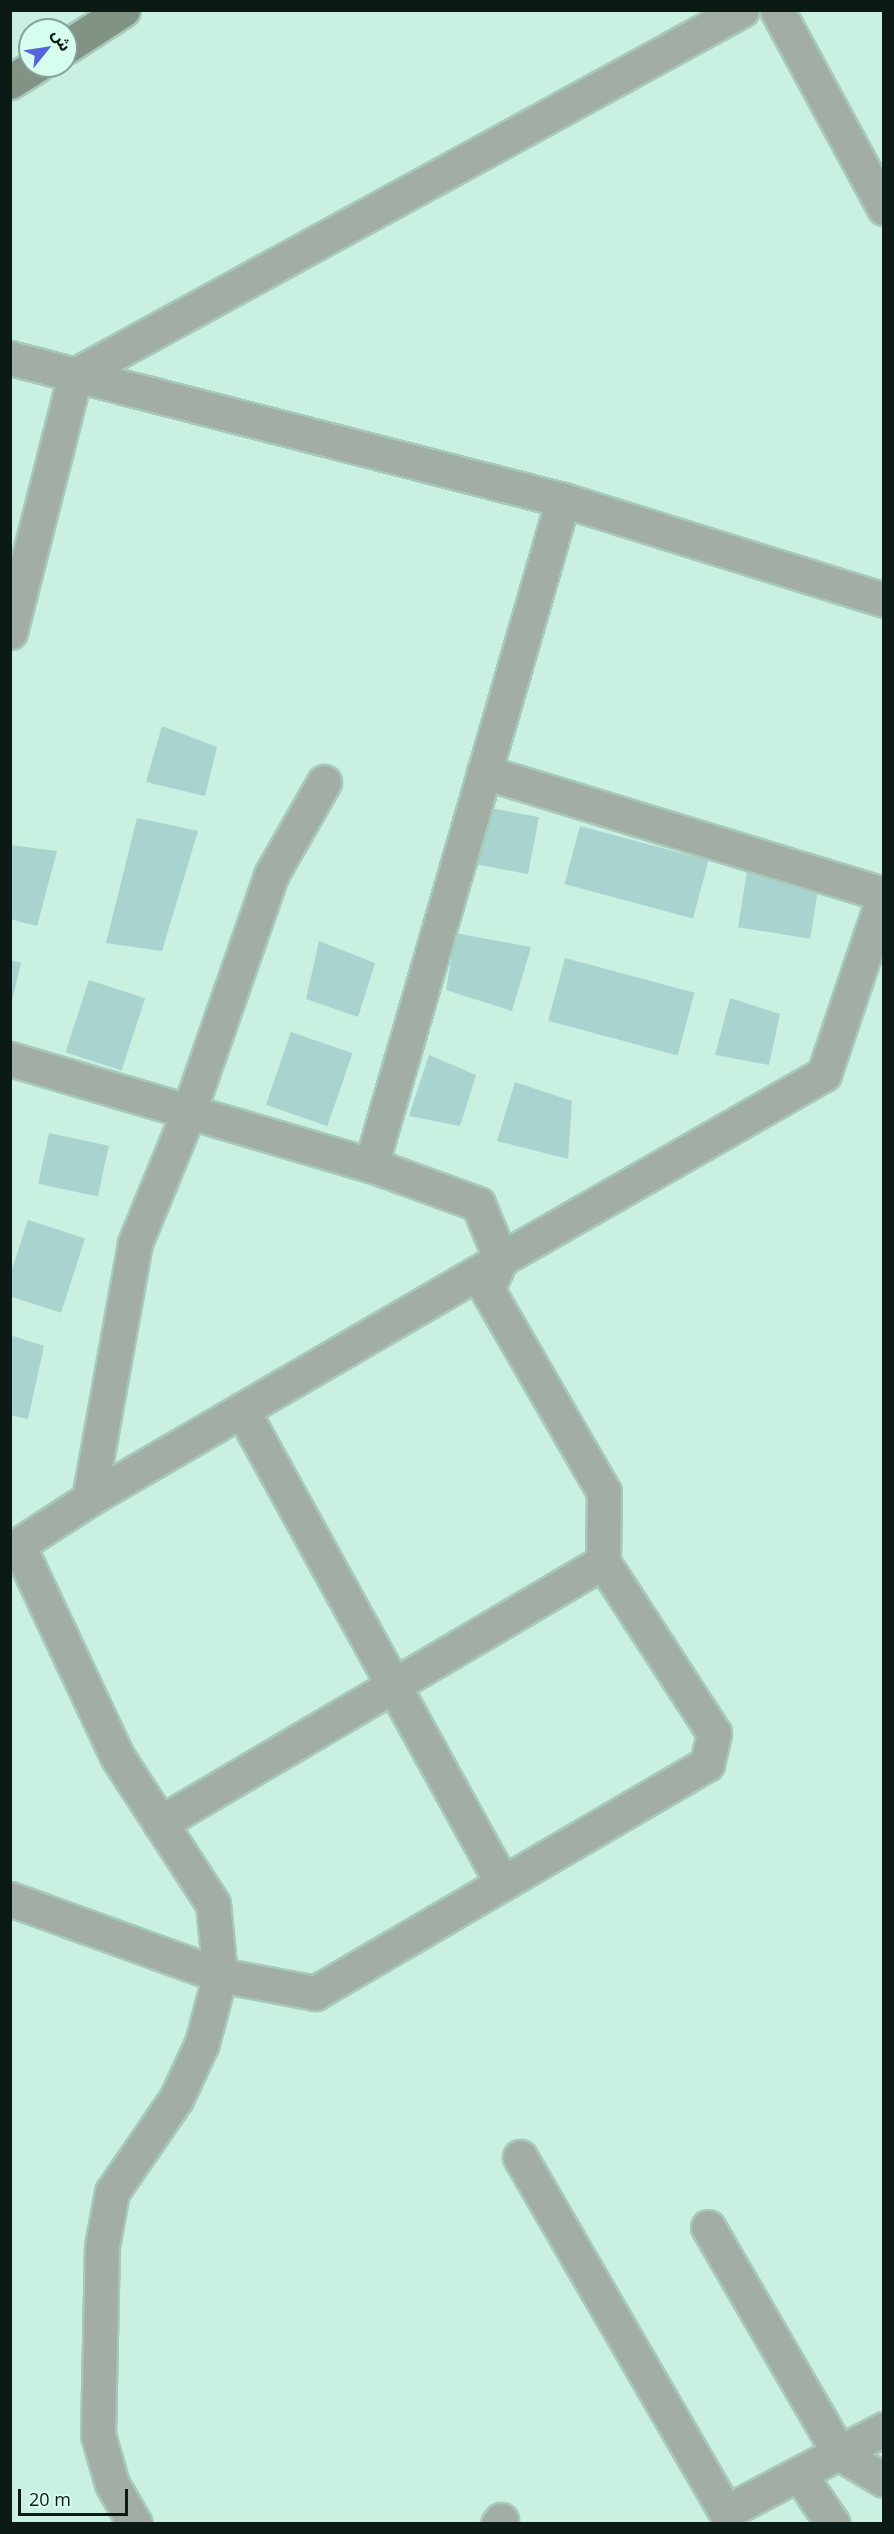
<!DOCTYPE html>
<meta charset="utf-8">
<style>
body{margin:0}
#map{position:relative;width:894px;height:2534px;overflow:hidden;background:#c9f0e0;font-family:"Open Sans","Noto Sans Arabic",sans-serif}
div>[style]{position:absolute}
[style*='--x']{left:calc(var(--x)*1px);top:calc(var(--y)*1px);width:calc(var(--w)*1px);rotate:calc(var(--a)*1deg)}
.building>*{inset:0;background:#a8d3cf;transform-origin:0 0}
.roads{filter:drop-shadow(2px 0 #a7c9bb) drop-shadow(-2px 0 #a7c9bb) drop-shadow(0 2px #a7c9bb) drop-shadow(0 -2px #a7c9bb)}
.street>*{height:33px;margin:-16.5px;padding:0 16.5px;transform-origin:16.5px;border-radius:16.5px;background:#a2aea3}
.secondary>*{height:33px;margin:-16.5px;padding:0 16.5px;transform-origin:16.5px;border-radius:16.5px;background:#819384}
span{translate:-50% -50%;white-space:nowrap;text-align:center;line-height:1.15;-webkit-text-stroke:6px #d6fdee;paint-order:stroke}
.frame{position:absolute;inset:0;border:12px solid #0c1a15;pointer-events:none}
.north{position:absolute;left:18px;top:18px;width:60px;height:60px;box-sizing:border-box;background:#d6fdee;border:2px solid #85a297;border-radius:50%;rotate:60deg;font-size:16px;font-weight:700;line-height:24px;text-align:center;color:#0c1a15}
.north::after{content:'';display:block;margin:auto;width:21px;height:27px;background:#5664da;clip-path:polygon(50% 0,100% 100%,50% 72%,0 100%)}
.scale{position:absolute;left:18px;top:2489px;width:110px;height:27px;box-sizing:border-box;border:3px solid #0c1a15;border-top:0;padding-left:8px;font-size:18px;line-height:21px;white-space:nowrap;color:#0c1a15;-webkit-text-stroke:4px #d6fdee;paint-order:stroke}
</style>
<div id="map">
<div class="building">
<div style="clip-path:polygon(162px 726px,217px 747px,205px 796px,146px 782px)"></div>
<div style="left:486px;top:807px;width:54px;height:58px;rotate:11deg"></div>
<div style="clip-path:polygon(137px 818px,198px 831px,162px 951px,106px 943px)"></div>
<div style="left:580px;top:826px;width:133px;height:60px;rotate:15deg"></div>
<div style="clip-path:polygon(10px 845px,57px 851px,37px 926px,10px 919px)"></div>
<div style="left:747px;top:871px;width:73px;height:57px;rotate:9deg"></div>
<div style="clip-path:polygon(455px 933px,531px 947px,512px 1011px,446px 990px)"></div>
<div style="clip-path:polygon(319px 941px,375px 963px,358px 1017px,306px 999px)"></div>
<div style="left:565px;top:958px;width:134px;height:65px;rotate:15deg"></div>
<div style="clip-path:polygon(10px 960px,21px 963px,11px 1005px,10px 1005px)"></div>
<div style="left:89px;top:980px;width:59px;height:76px;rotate:18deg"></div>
<div style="clip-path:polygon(730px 998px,780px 1014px,769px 1065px,715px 1055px)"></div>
<div style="left:291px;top:1032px;width:65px;height:77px;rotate:19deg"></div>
<div style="clip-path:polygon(429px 1055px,476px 1075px,460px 1126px,409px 1116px)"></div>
<div style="clip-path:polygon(515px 1082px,572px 1101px,568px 1159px,497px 1141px)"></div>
<div style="left:49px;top:1133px;width:61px;height:52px;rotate:12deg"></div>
<div style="left:28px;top:1220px;width:60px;height:78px;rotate:18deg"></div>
<div style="clip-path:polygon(10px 1335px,44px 1346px,28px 1419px,10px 1415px)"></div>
</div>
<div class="roads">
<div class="street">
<div style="--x:777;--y:10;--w:225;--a:61.6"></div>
<div style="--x:10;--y:358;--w:571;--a:14.4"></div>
<div style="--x:563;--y:500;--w:336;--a:17.3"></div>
<div style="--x:10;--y:632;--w:265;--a:-75.8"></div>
<div style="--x:75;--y:375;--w:760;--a:-28.69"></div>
<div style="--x:484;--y:772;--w:418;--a:17"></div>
<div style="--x:10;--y:1059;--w:376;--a:16.4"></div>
<div style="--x:371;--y:1165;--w:114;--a:20"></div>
<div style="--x:478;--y:1204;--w:60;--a:67.3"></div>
<div style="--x:501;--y:1259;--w:372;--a:-29.8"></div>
<div style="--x:824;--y:1074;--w:188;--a:-71.4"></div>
<div style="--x:371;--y:1165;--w:692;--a:-73.9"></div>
<div style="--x:242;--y:1410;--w:538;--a:61.19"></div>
<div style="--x:89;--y:1499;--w:260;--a:-79.8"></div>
<div style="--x:135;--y:1243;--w:139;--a:-67.7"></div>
<div style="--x:188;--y:1114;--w:253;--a:-70.8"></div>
<div style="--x:271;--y:875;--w:107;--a:-60.3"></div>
<div style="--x:160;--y:1823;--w:514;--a:-30.51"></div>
<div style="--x:603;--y:1562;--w:70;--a:-89.2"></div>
<div style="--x:604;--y:1492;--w:234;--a:-120"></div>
<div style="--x:487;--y:1289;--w:33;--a:-65"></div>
<div style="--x:10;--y:1899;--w:223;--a:19.9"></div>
<div style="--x:220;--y:1975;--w:97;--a:10.7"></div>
<div style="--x:315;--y:1993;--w:454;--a:-30.3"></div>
<div style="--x:707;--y:1764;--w:32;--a:-77"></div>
<div style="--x:714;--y:1733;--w:204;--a:-123"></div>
<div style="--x:520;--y:2157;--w:410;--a:59.9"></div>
<div style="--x:726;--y:2512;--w:178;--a:-27.7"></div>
<div style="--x:708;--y:2227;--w:261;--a:59.9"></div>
<div style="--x:839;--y:2453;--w:52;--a:31"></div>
<div style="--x:799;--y:2474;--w:60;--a:55.8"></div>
<div style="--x:135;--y:2524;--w:46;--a:-119.9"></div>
<div style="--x:112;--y:2484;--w:51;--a:-105.9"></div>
<div style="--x:98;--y:2435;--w:189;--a:-88.8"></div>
<div style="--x:102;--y:2246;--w:55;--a:-79.5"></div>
<div style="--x:112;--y:2192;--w:113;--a:-55.5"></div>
<div style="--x:176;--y:2099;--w:62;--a:-65.1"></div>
<div style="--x:202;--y:2043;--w:70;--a:-75.2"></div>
<div style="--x:220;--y:1975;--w:71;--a:-95.6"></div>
<div style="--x:213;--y:1904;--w:176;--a:-123"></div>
<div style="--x:117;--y:1756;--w:233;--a:-115.1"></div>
<div style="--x:18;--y:1545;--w:85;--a:-32.9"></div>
<div style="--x:89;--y:1499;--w:477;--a:-30.2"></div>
<div style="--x:498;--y:2524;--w:5;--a:-53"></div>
</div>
<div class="secondary">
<div style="--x:66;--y:47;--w:68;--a:-33"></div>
<div style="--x:10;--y:82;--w:31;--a:-32"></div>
</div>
</div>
<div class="frame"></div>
<div class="north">ش</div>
<div class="scale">20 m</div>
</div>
